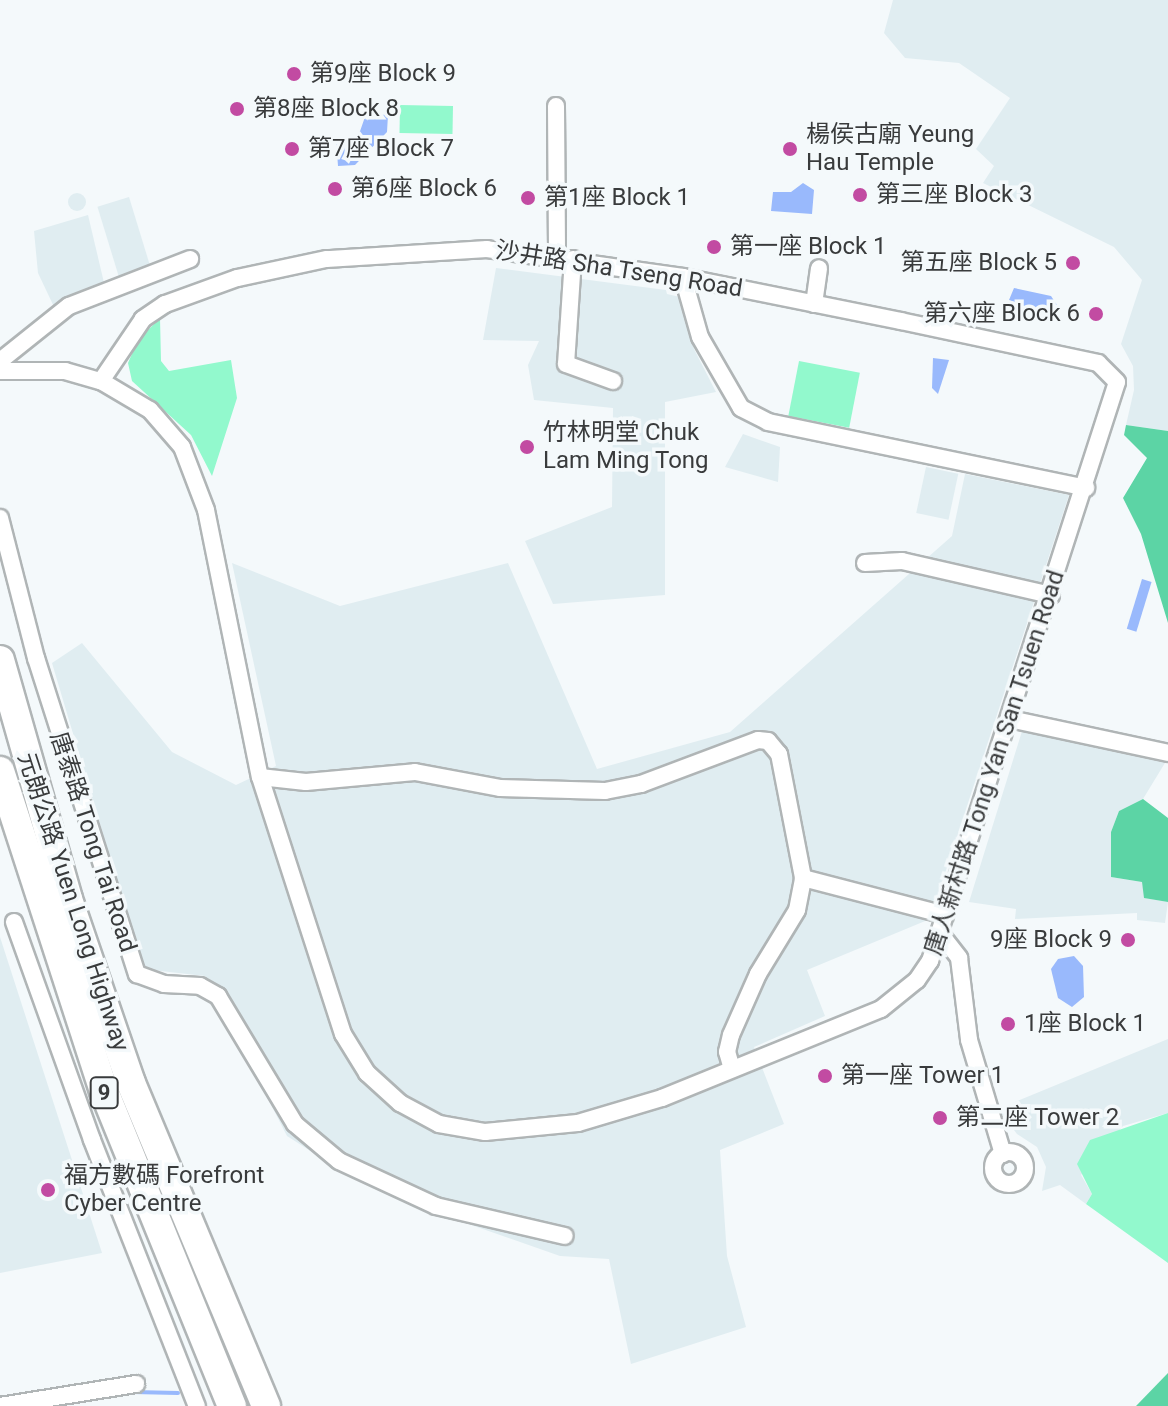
<!DOCTYPE html>
<meta charset="utf-8">
<style>
body{margin:0}
#map{position:relative;width:1168px;height:1406px;overflow:hidden;background:#f4f9fb;font-family:Roboto,"Noto Sans TC",sans-serif}
div>[style]{position:absolute}
[style*='--x']{left:calc(var(--x)*1px);top:calc(var(--y)*1px);width:calc(var(--w)*1px);rotate:calc(var(--a)*1deg)}
.built>*{inset:0;background:#e0edf1;transform-origin:0 0}
.round{border-radius:50%}
.green>*{inset:0;background:#92f9cd;transform-origin:0 0}
.forest>*{inset:0;background:#5cd4a5}
.water>*{inset:0;background:#99b9fc;transform-origin:0 0}
.stream>*{height:4px;margin:-2px;padding:0 2px;transform-origin:2px;border-radius:2px;background:#99b9fc}
.roads{filter:drop-shadow(2px 0 #b0b5b6) drop-shadow(-2px 0 #b0b5b6) drop-shadow(0 2px #b0b5b6) drop-shadow(0 -2px #b0b5b6)}
.street>*{height:16px;margin:-8px;padding:0 8px;transform-origin:8px;border-radius:8px;background:#fff}
.street>.ring{margin:-8px;padding:0;box-sizing:content-box;background:none;border:16px solid #fff;border-radius:50%}
.highway>*{height:28px;margin:-14px;padding:0 14px;transform-origin:14px;border-radius:14px;background:#fff}
.dots>*{width:22px;height:22px;translate:-50% -50%;box-sizing:border-box;border:4px solid #f4f9fb;border-radius:50%}
span{translate:-50% -50%;white-space:nowrap;text-align:center;line-height:1.15;-webkit-text-stroke:7px #f4f9fb;paint-order:stroke}
.shield-label span{padding:2px 6px;background:#f4f9fb;border:2px solid;border-radius:6px;-webkit-text-stroke-width:0}
.shield-label{font-size:22px;color:#393b3c;font-weight:700}
.poi-label{font-size:24px;color:#393b3c}
.left{translate:0 -50%;text-align:left}
.right{translate:-100% -50%;text-align:right}
.street-label{font-size:24px;color:#393b3c}
</style>
<div id="map">
<div class="built">
<div style="clip-path:polygon(893px 0,1168px 0,1168px 431px,1126px 425px,1134px 390px,1133px 366px,1121px 344px,1142px 280px,1114px 247px,983px 183px,994px 166px,976px 149px,1010px 98px,959px 63px,905px 58px,884px 33px)"></div>
<div class="round" style="left:68px;top:193px;width:18px;height:18px"></div>
<div style="left:129px;top:197px;width:73px;height:33px;rotate:73deg"></div>
<div style="clip-path:polygon(88px 215px,105px 287px,56px 311px,38px 273px,34px 231px)"></div>
<div style="clip-path:polygon(496px 268px,666px 290px,667px 294px,680px 297px,694px 349px,716px 392px,665px 402px,665px 595px,553px 604px,525px 541px,612px 507px,613px 408px,534px 400px,528px 365px,539px 341px,483px 340px)"></div>
<div style="clip-path:polygon(743px 434px,780px 447px,778px 482px,725px 467px)"></div>
<div style="left:926px;top:467px;width:33px;height:47px;rotate:12deg"></div>
<div style="clip-path:polygon(965px 474px,1069px 495px,930px 919px,807px 970px,825px 1016px,754px 1047px,784px 1124px,720px 1150px,727px 1256px,746px 1327px,631px 1364px,609px 1259px,560px 1256px,437px 1213px,337px 1168px,287px 1136px,205px 976px,143px 969px,52px 663px,82px 643px,172px 752px,236px 785px,276px 766px,232px 563px,340px 606px,508px 563px,597px 769px,730px 732px,952px 536px)"></div>
<div style="clip-path:polygon(1027px 715px,1168px 758px,1143px 799px,1119px 811px,1111px 832px,1111px 877px,1142px 882px,1145px 898px,1168px 902px,1165px 923px,1137px 920px,1137px 913px,1015px 919px,1016px 909px,969px 902px)"></div>
<div style="clip-path:polygon(0 937px,102px 1253px,0 1273px)"></div>
<div style="clip-path:polygon(1168px 1039px,1168px 1113px,1123px 1126px,1081px 1175px,1092px 1194px,1086px 1204px,1060px 1185px,1042px 1191px,1046px 1167px,1037px 1147px,1017px 1134px,998px 1109px)"></div>
</div>
<div class="green">
<div style="left:400px;top:105px;width:53px;height:28px;rotate:1deg"></div>
<div style="clip-path:polygon(160px 318px,161px 361px,169px 371px,231px 360px,237px 398px,212px 476px,191px 435px,132px 381px,128px 363px,138px 340px)"></div>
<div style="left:799px;top:361px;width:62px;height:56px;rotate:11deg"></div>
<div style="clip-path:polygon(1168px 1113px,1168px 1263px,1086px 1204px,1092px 1194px,1077px 1164px,1090px 1140px)"></div>
</div>
<div class="forest">
<div style="clip-path:polygon(1126px 425px,1168px 431px,1168px 623px,1141px 534px,1123px 498px,1147px 458px,1124px 435px)"></div>
<div style="clip-path:polygon(1143px 799px,1168px 818px,1168px 902px,1144px 898px,1142px 882px,1111px 877px,1111px 832px,1119px 811px)"></div>
<div style="clip-path:polygon(1168px 1373px,1168px 1406px,1136px 1406px)"></div>
</div>
<div class="water">
<div style="clip-path:polygon(366px 114px,388px 115px,387px 132px,355px 165px,338px 166px,336px 139px,358px 137px)"></div>
<div style="clip-path:polygon(803px 183px,814px 190px,812px 214px,771px 211px,773px 192px,791px 192px)"></div>
<div style="clip-path:polygon(1014px 288px,1051px 296px,1057px 305px,1055px 316px,1035px 320px,1024px 306px,1009px 300px)"></div>
<div style="clip-path:polygon(933px 358px,949px 360px,938px 394px,932px 388px)"></div>
<div style="left:1142px;top:579px;width:10px;height:52px;rotate:17deg"></div>
<div style="clip-path:polygon(1074px 956px,1083px 966px,1084px 997px,1072px 1007px,1058px 998px,1051px 969px,1058px 959px)"></div>
</div>
<div class="stream">
<div style="--x:133;--y:1392;--w:45;--a:1.3"></div>
</div>
<div class="roads">
<div class="street">
<div style="--x:556;--y:106;--w:151;--a:89.6"></div>
<div style="--x:573;--y:259;--w:105;--a:93.8"></div>
<div style="--x:566;--y:364;--w:50;--a:19.9"></div>
<div style="--x:683;--y:277;--w:62;--a:74.2"></div>
<div style="--x:700;--y:337;--w:82;--a:60"></div>
<div style="--x:741;--y:408;--w:30;--a:27"></div>
<div style="--x:768;--y:422;--w:325;--a:11.7"></div>
<div style="--x:814;--y:304;--w:36;--a:-82"></div>
<div style="--x:0;--y:361;--w:88;--a:-38.6"></div>
<div style="--x:69;--y:306;--w:130;--a:-21.2"></div>
<div style="--x:0;--y:371;--w:65;--a:0"></div>
<div style="--x:65;--y:371;--w:37;--a:16"></div>
<div style="--x:101;--y:381;--w:57;--a:30.6"></div>
<div style="--x:150;--y:410;--w:49;--a:49.1"></div>
<div style="--x:182;--y:447;--w:67;--a:69.1"></div>
<div style="--x:206;--y:510;--w:272;--a:78.6"></div>
<div style="--x:260;--y:777;--w:270;--a:72.1"></div>
<div style="--x:343;--y:1034;--w:46;--a:58.4"></div>
<div style="--x:367;--y:1073;--w:45;--a:42.3"></div>
<div style="--x:400;--y:1103;--w:44;--a:28.3"></div>
<div style="--x:439;--y:1124;--w:47;--a:9.9"></div>
<div style="--x:485;--y:1132;--w:93;--a:-5.5"></div>
<div style="--x:578;--y:1123;--w:88;--a:-16.6"></div>
<div style="--x:662;--y:1098;--w:236;--a:-22.1"></div>
<div style="--x:881;--y:1009;--w:46;--a:-38.9"></div>
<div style="--x:917;--y:980;--w:23;--a:-56"></div>
<div style="--x:930;--y:961;--w:608;--a:-72.1"></div>
<div style="--x:1117;--y:382;--w:27;--a:-135"></div>
<div style="--x:1098;--y:363;--w:201;--a:-168"></div>
<div style="--x:901;--y:321;--w:222;--a:-168.6"></div>
<div style="--x:683;--y:277;--w:198;--a:-171.9"></div>
<div style="--x:487;--y:249;--w:161;--a:176.4"></div>
<div style="--x:326;--y:259;--w:91;--a:167.9"></div>
<div style="--x:237;--y:278;--w:77;--a:160.1"></div>
<div style="--x:165;--y:304;--w:27;--a:146"></div>
<div style="--x:143;--y:319;--w:75;--a:124.1"></div>
<div style="--x:0;--y:518;--w:145;--a:75.6"></div>
<div style="--x:36;--y:658;--w:332;--a:72.3"></div>
<div style="--x:137;--y:974;--w:29;--a:20"></div>
<div style="--x:164;--y:984;--w:36;--a:3"></div>
<div style="--x:200;--y:986;--w:21;--a:29"></div>
<div style="--x:218;--y:996;--w:149;--a:59"></div>
<div style="--x:295;--y:1124;--w:57;--a:40.1"></div>
<div style="--x:339;--y:1161;--w:107;--a:24.9"></div>
<div style="--x:436;--y:1206;--w:132;--a:13.1"></div>
<div style="--x:865;--y:563;--w:37;--a:-3"></div>
<div style="--x:902;--y:561;--w:153;--a:12.9"></div>
<div style="--x:1010;--y:719;--w:162;--a:12.1"></div>
<div style="--x:260;--y:777;--w:46;--a:6.2"></div>
<div style="--x:306;--y:782;--w:109;--a:-5.2"></div>
<div style="--x:415;--y:772;--w:86;--a:10.7"></div>
<div style="--x:500;--y:788;--w:105;--a:1.6"></div>
<div style="--x:605;--y:791;--w:37;--a:-11"></div>
<div style="--x:641;--y:784;--w:125;--a:-20.6"></div>
<div style="--x:758;--y:740;--w:10;--a:6"></div>
<div style="--x:768;--y:741;--w:17;--a:50"></div>
<div style="--x:779;--y:754;--w:126;--a:79"></div>
<div style="--x:14;--y:922;--w:232;--a:70.3"></div>
<div style="--x:92;--y:1140;--w:286;--a:68.5"></div>
<div style="--x:939;--y:932;--w:33;--a:52"></div>
<div style="--x:959;--y:958;--w:83;--a:83"></div>
<div style="--x:969;--y:1040;--w:119;--a:73.4"></div>
<div style="--x:732;--y:1069;--w:18;--a:-106"></div>
<div style="--x:727;--y:1052;--w:17;--a:-77"></div>
<div style="--x:731;--y:1035;--w:67;--a:-66.1"></div>
<div style="--x:758;--y:974;--w:75;--a:-58.6"></div>
<div style="--x:797;--y:910;--w:33;--a:-79"></div>
<div style="--x:803;--y:878;--w:147;--a:14.6"></div>
<div class="ring" style="left:993px;top:1152px;width:16px;height:16px"></div>
<div style="--x:0;--y:1406;--w:138;--a:-9.2"></div>
</div>
<div class="highway">
<div style="--x:0;--y:660;--w:248;--a:74.1"></div>
<div style="--x:68;--y:899;--w:194;--a:71.1"></div>
<div style="--x:131;--y:1083;--w:350;--a:67.3"></div>
<div style="--x:0;--y:771;--w:336;--a:72"></div>
<div style="--x:104;--y:1091;--w:340;--a:67.9"></div>
</div>
</div>
<div class="dots">
<div style="left:294px;top:74px;background:#c24ba2"></div>
<div style="left:237px;top:109px;background:#c24ba2"></div>
<div style="left:292px;top:149px;background:#c24ba2"></div>
<div style="left:790px;top:149px;background:#c24ba2"></div>
<div style="left:335px;top:189px;background:#c24ba2"></div>
<div style="left:860px;top:195px;background:#c24ba2"></div>
<div style="left:528px;top:198px;background:#c24ba2"></div>
<div style="left:714px;top:247px;background:#c24ba2"></div>
<div style="left:1073px;top:263px;background:#c24ba2"></div>
<div style="left:1096px;top:314px;background:#c24ba2"></div>
<div style="left:527px;top:447px;background:#c24ba2"></div>
<div style="left:1128px;top:940px;background:#c24ba2"></div>
<div style="left:1008px;top:1024px;background:#c24ba2"></div>
<div style="left:825px;top:1076px;background:#c24ba2"></div>
<div style="left:940px;top:1118px;background:#c24ba2"></div>
<div style="left:48px;top:1190px;background:#c24ba2"></div>
</div>
<div class="shield-label">
<span style="left:104px;top:1093px">9</span>
</div>
<div class="poi-label">
<span class="left" style="left:310px;top:74px">第9座 Block 9</span>
<span class="left" style="left:253px;top:109px">第8座 Block 8</span>
<span class="left" style="left:806px;top:149px">楊侯古廟 Yeung<br>Hau Temple</span>
<span class="left" style="left:308px;top:149px">第7座 Block 7</span>
<span class="left" style="left:351px;top:189px">第6座 Block 6</span>
<span class="left" style="left:876px;top:195px">第三座 Block 3</span>
<span class="left" style="left:544px;top:198px">第1座 Block 1</span>
<span class="left" style="left:730px;top:247px">第一座 Block 1</span>
<span class="right" style="left:1057px;top:263px">第五座 Block 5</span>
<span class="right" style="left:1080px;top:314px">第六座 Block 6</span>
<span class="left" style="left:543px;top:447px">竹林明堂 Chuk<br>Lam Ming Tong</span>
<span class="right" style="left:1112px;top:940px">9座 Block 9</span>
<span class="left" style="left:1024px;top:1024px">1座 Block 1</span>
<span class="left" style="left:841px;top:1076px">第一座 Tower 1</span>
<span class="left" style="left:956px;top:1118px">第二座 Tower 2</span>
<span class="left" style="left:64px;top:1190px">福方數碼 Forefront<br>Cyber Centre</span>
</div>
<div class="street-label">
<span style="left:619px;top:270px;rotate:9deg">沙井路 Sha Tseng Road</span>
<span style="left:995px;top:763px;rotate:-72deg">唐人新村路 Tong Yan San Tsuen Road</span>
<span style="left:93px;top:842px;rotate:72deg">唐泰路 Tong Tai Road</span>
<span style="left:73px;top:902px;rotate:72deg">元朗公路 Yuen Long Highway</span>
</div>
</div>
